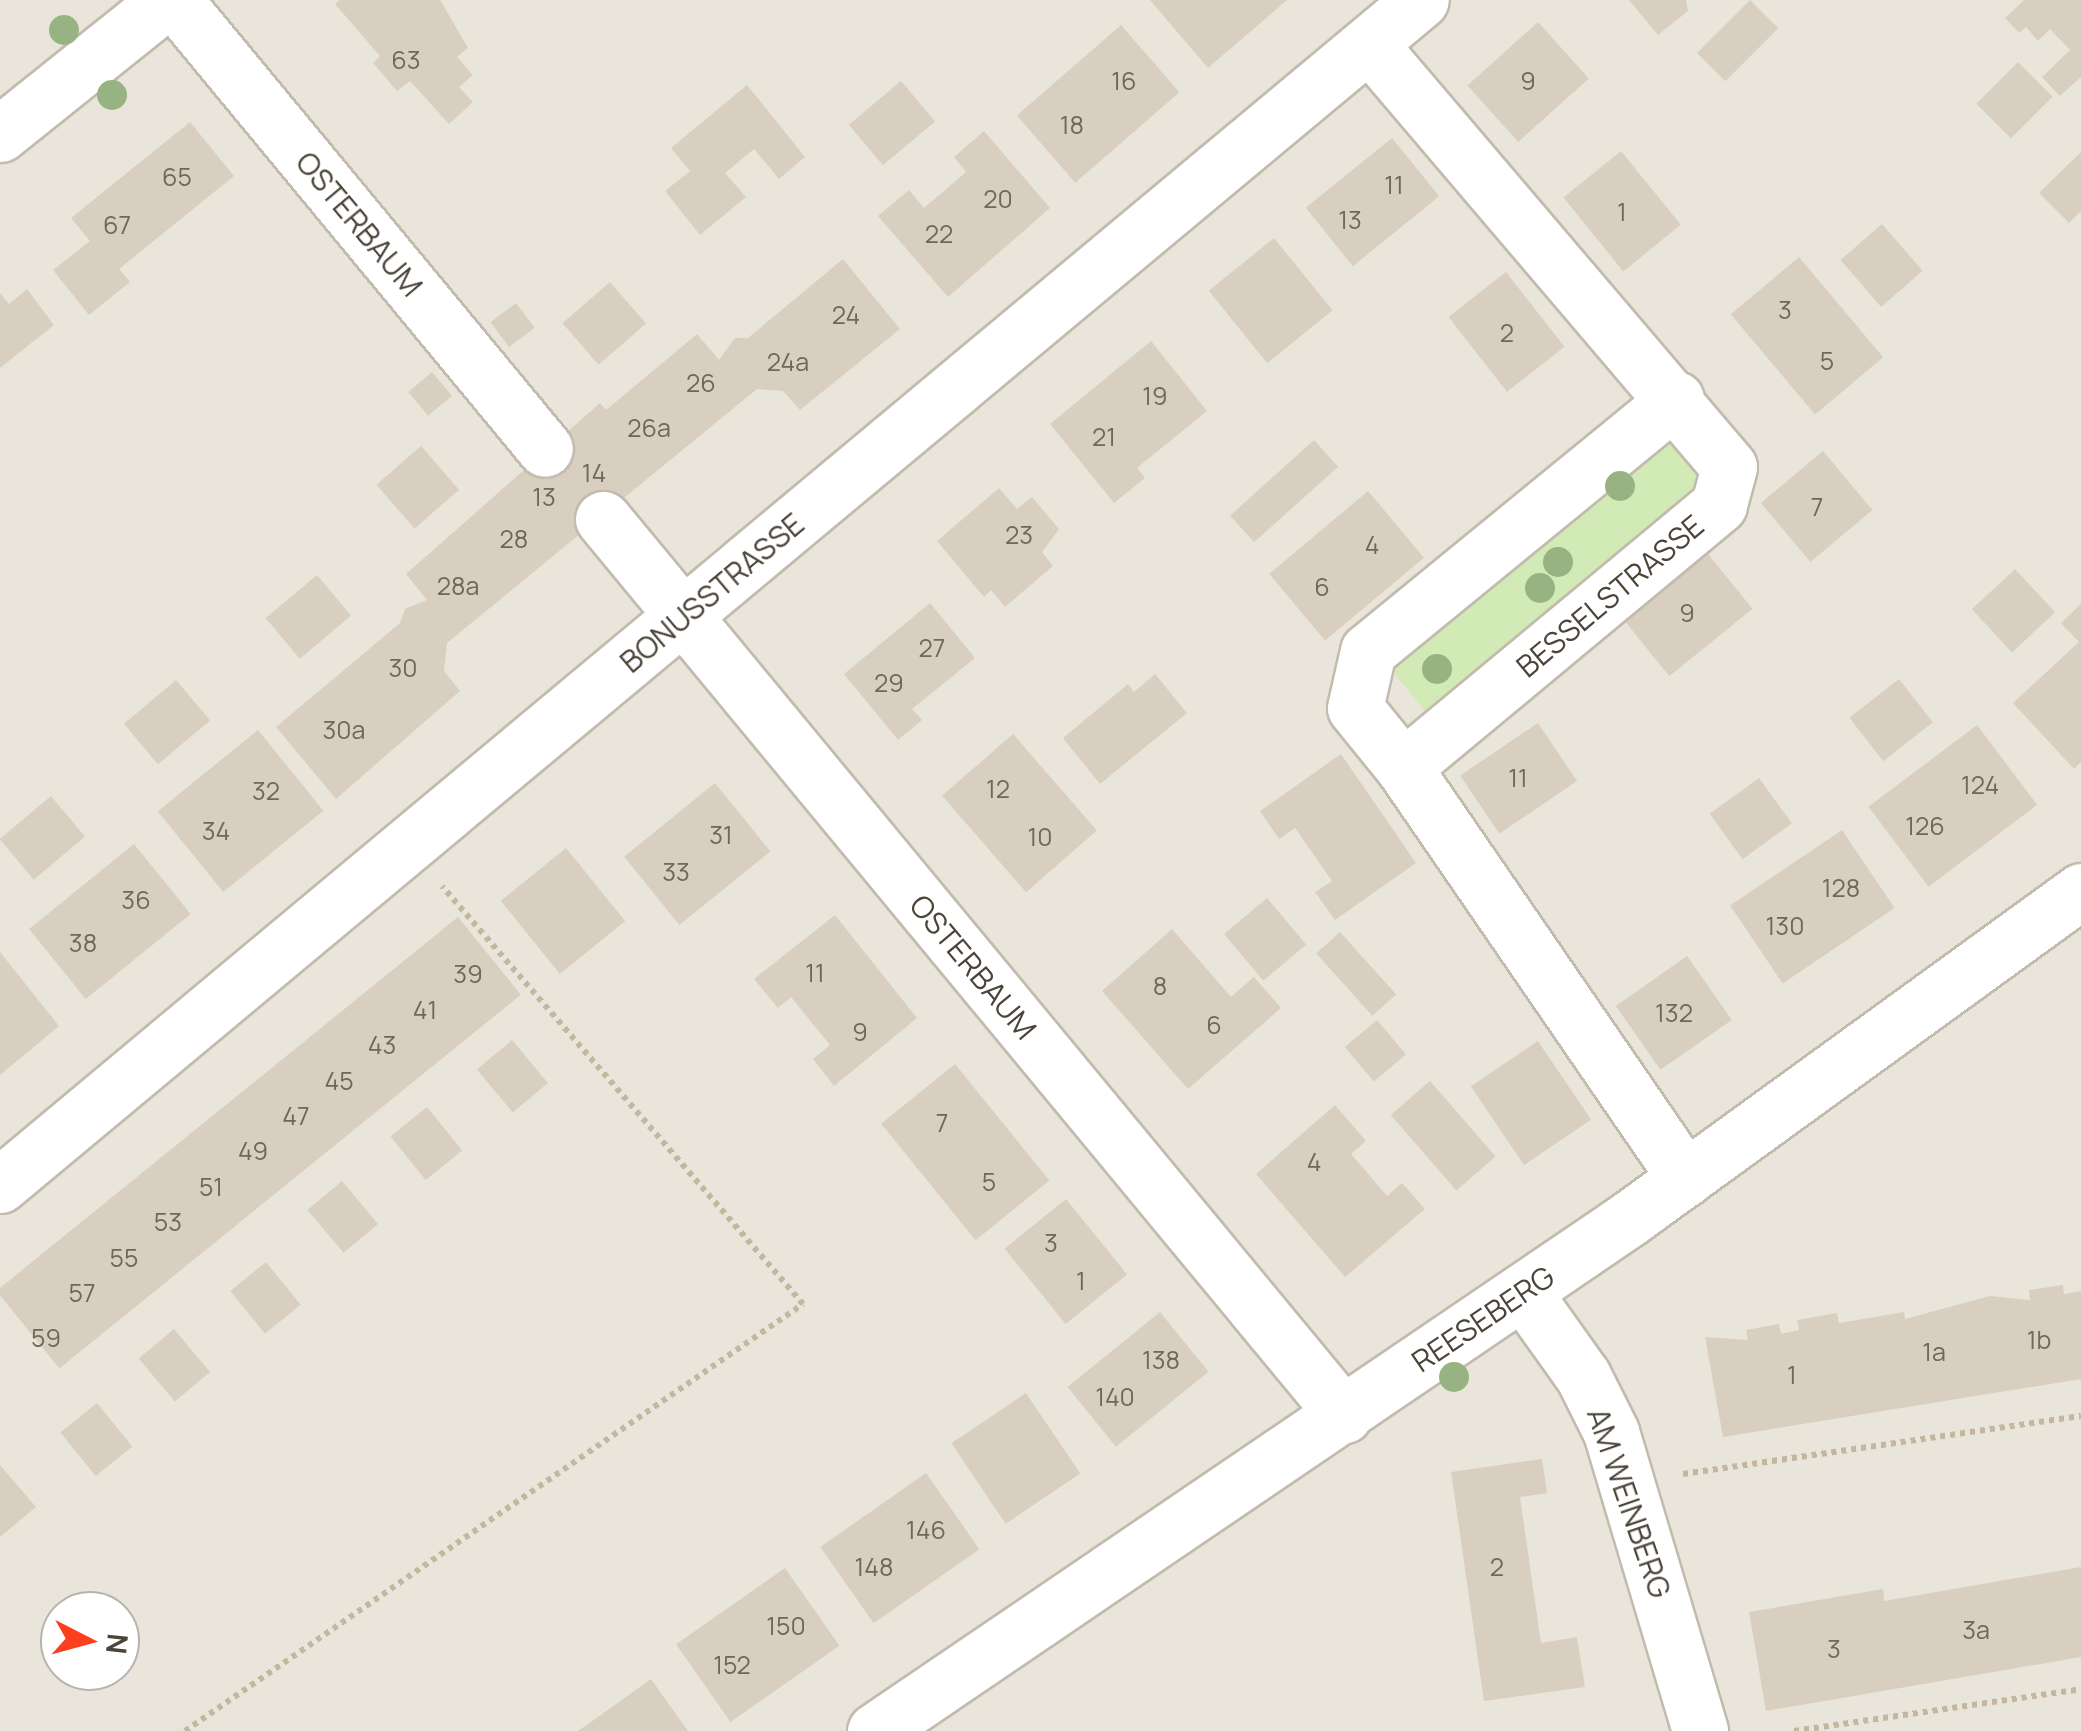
<!DOCTYPE html>
<style>
body{margin:0}
#map{position:relative;width:2081px;height:1731px;overflow:hidden;background:#f6f3ec;font-family:Manrope,sans-serif}
div>[style]{position:absolute}
[style*='--x']{left:calc(var(--x)*1px);top:calc(var(--y)*1px);width:calc(var(--w)*1px);rotate:calc(var(--a)*1deg)}
.residential>*{inset:0;background:#eae5da}
.green>*{inset:0;background:#d2eab5;transform-origin:0 0}
.building>*{inset:0;background:#d8cfc1;transform-origin:0 0}
.path>*{height:6px;margin-top:-3px;transform-origin:0;background:repeating-linear-gradient(90deg,#c4b79f 0 5px,transparent 0 10px)}
.roads{filter:drop-shadow(2px 0 #c2bbae) drop-shadow(-2px 0 #c2bbae) drop-shadow(0 2px #c2bbae) drop-shadow(0 -2px #c2bbae)}
.minor>*{height:55px;margin:-27.5px;padding:0 27.5px;transform-origin:27.5px;border-radius:27.5px;background:#fff}
.trees>*{width:30px;height:30px;margin:-15px;border-radius:50%;background:#97b381}
span{translate:-50% -50%;white-space:nowrap;text-align:center;line-height:1.15;-webkit-text-stroke:8px #fff;paint-order:stroke}
.number-label{font-size:25px;color:#6e675b}
.number-label span{-webkit-text-stroke-width:0}
.street-label{font-size:30px;color:#4b4439}
.north{position:absolute;left:40px;top:1591px;width:100px;height:100px;box-sizing:border-box;background:#fff;border:2px solid #b7b4b0;border-radius:50%;rotate:96deg;font-size:28px;font-weight:700;line-height:40px;text-align:center;color:#4b4439}
.north::after{content:'';display:block;margin:auto;width:35px;height:45px;background:#fc3f1d;clip-path:polygon(50% 0,100% 100%,50% 72%,0 100%)}
</style>
<div id="map">
<div class="residential">
<div style="clip-path:polygon(evenodd,0 0,2081px 0,2081px 1731px,0 1731px,0 0,60px 1611px,120px 1611px,120px 1671px,60px 1671px,60px 1611px)"></div>
</div>
<div class="green">
<div style="left:1661px;top:427px;width:80px;height:363px;rotate:50deg"></div>
</div>
<div class="building">
<div style="clip-path:polygon(340px 0,440px 0,468px 48px,457px 57px,473px 75px,459px 87px,473px 102px,449px 124px,410px 81px,397px 91px,373px 63px,380px 56px,335px 4px)"></div>
<div style="clip-path:polygon(1150px 0,1287px 0,1208px 68px)"></div>
<div style="clip-path:polygon(1629px 0,1686px 0,1688px 11px,1658px 35px)"></div>
<div style="left:1750px;top:0;width:40px;height:75px;rotate:45deg"></div>
<div style="clip-path:polygon(2024px 0,2081px 0,2081px 77px,2060px 96px,2042px 77px,2070px 50px,2050px 29px,2038px 41px,2026px 27px,2019px 33px,2005px 18px)"></div>
<div style="left:1538px;top:22px;width:76px;height:95px;rotate:48deg"></div>
<div style="left:1121px;top:25px;width:89px;height:138px;rotate:49deg"></div>
<div style="left:2018px;top:62px;width:49px;height:59px;rotate:45deg"></div>
<div style="left:901px;top:81px;width:53px;height:68px;rotate:50deg"></div>
<div style="clip-path:polygon(747px 85px,805px 157px,779px 179px,754px 149px,725px 173px,746px 197px,700px 235px,665px 191px,690px 171px,671px 148px)"></div>
<div style="clip-path:polygon(190px 122px,234px 176px,119px 269px,130px 282px,89px 315px,53px 270px,90px 241px,71px 218px)"></div>
<div style="clip-path:polygon(984px 131px,1050px 208px,948px 297px,878px 216px,909px 190px,924px 208px,966px 172px,954px 157px)"></div>
<div style="left:1392px;top:138px;width:75px;height:111px;rotate:51deg"></div>
<div style="left:1621px;top:151px;width:95px;height:74px;rotate:51deg"></div>
<div style="clip-path:polygon(2081px 152px,2081px 211px,2069px 223px,2039px 193px)"></div>
<div style="left:1882px;top:224px;width:62px;height:55px;rotate:49deg"></div>
<div style="left:1274px;top:238px;width:93px;height:84px;rotate:51deg"></div>
<div style="left:1799px;top:257px;width:131px;height:89px;rotate:50deg"></div>
<div style="clip-path:polygon(843px 259px,900px 329px,800px 410px,783px 391px,757px 389px,447px 643px,444px 671px,460px 691px,336px 799px,276px 727px,400px 623px,405px 609px,427px 600px,406px 574px,600px 403px,606px 410px,697px 334px,719px 360px,735px 338px,748px 338px)"></div>
<div style="left:1506px;top:272px;width:95px;height:73px;rotate:52deg"></div>
<div style="left:610px;top:282px;width:55px;height:63px;rotate:49deg"></div>
<div style="clip-path:polygon(27px 289px,54px 325px,0 368px,0 293px,9px 304px)"></div>
<div style="left:516px;top:303px;width:31px;height:32px;rotate:53deg"></div>
<div style="clip-path:polygon(1151px 341px,1207px 411px,1137px 468px,1145px 478px,1114px 503px,1050px 424px)"></div>
<div style="left:432px;top:372px;width:31px;height:31px;rotate:50deg"></div>
<div style="left:1314px;top:440px;width:36px;height:113px;rotate:48deg"></div>
<div style="left:421px;top:446px;width:58px;height:59px;rotate:49deg"></div>
<div style="left:1823px;top:451px;width:77px;height:81px;rotate:50deg"></div>
<div style="clip-path:polygon(999px 488px,1017px 509px,1032px 497px,1059px 529px,1042px 552px,1053px 566px,1005px 607px,991px 590px,984px 597px,937px 541px)"></div>
<div style="left:1368px;top:491px;width:87px;height:129px;rotate:50deg"></div>
<div style="left:1704px;top:549px;width:77px;height:107px;rotate:51deg"></div>
<div style="left:2015px;top:569px;width:59px;height:59px;rotate:47deg"></div>
<div style="left:317px;top:575px;width:53px;height:67px;rotate:50deg"></div>
<div style="clip-path:polygon(930px 603px,975px 658px,912px 709px,922px 720px,898px 740px,844px 674px)"></div>
<div style="clip-path:polygon(2081px 604px,2081px 762px,2074px 769px,2013px 703px,2079px 642px,2061px 623px)"></div>
<div style="clip-path:polygon(1155px 674px,1187px 713px,1100px 784px,1063px 738px,1128px 684px,1134px 692px)"></div>
<div style="left:1899px;top:679px;width:55px;height:63px;rotate:52deg"></div>
<div style="left:176px;top:680px;width:53px;height:68px;rotate:50deg"></div>
<div style="left:1538px;top:723px;width:70px;height:94px;rotate:56deg"></div>
<div style="left:1977px;top:725px;width:100px;height:136px;rotate:53deg"></div>
<div style="left:258px;top:730px;width:104px;height:129px;rotate:51deg"></div>
<div style="left:1013px;top:734px;width:128px;height:94px;rotate:49deg"></div>
<div style="clip-path:polygon(1341px 754px,1416px 863px,1335px 920px,1315px 892px,1332px 881px,1295px 828px,1279px 839px,1260px 811px)"></div>
<div style="left:1759px;top:778px;width:56px;height:61px;rotate:54deg"></div>
<div style="left:715px;top:783px;width:88px;height:117px;rotate:51deg"></div>
<div style="left:51px;top:796px;width:53px;height:67px;rotate:50deg"></div>
<div style="left:1842px;top:830px;width:94px;height:135px;rotate:56deg"></div>
<div style="left:134px;top:844px;width:90px;height:135px;rotate:51deg"></div>
<div style="left:566px;top:848px;width:94px;height:84px;rotate:51deg"></div>
<div style="left:1267px;top:898px;width:61px;height:56px;rotate:50deg"></div>
<div style="clip-path:polygon(835px 915px,917px 1018px,834px 1086px,813px 1059px,830px 1045px,791px 997px,778px 1008px,754px 979px)"></div>
<div style="left:458px;top:917px;width:100px;height:594px;rotate:51deg"></div>
<div style="clip-path:polygon(1172px 929px,1231px 997px,1254px 977px,1281px 1008px,1188px 1089px,1102px 991px)"></div>
<div style="left:1340px;top:932px;width:84px;height:32px;rotate:48deg"></div>
<div style="clip-path:polygon(0 952px,59px 1026px,0 1075px)"></div>
<div style="left:1687px;top:956px;width:78px;height:87px;rotate:55deg"></div>
<div style="left:1377px;top:1020px;width:45px;height:42px;rotate:50deg"></div>
<div style="left:512px;top:1040px;width:56px;height:46px;rotate:50deg"></div>
<div style="left:1538px;top:1041px;width:95px;height:81px;rotate:56deg"></div>
<div style="left:955px;top:1064px;width:150px;height:95px;rotate:51deg"></div>
<div style="left:1430px;top:1081px;width:100px;height:52px;rotate:49deg"></div>
<div style="clip-path:polygon(1335px 1105px,1366px 1141px,1351px 1154px,1364px 1169px,1387px 1196px,1402px 1183px,1425px 1209px,1345px 1277px,1256px 1174px)"></div>
<div style="left:427px;top:1107px;width:56px;height:47px;rotate:51deg"></div>
<div style="left:342px;top:1181px;width:56px;height:45px;rotate:50deg"></div>
<div style="left:1066px;top:1199px;width:97px;height:79px;rotate:51deg"></div>
<div style="left:266px;top:1262px;width:55px;height:46px;rotate:51deg"></div>
<div style="clip-path:polygon(2063px 1285px,2064px 1294px,2081px 1291px,2081px 1379px,1723px 1437px,1705px 1337px,1748px 1340px,1746px 1330px,1779px 1324px,1781px 1334px,1799px 1330px,1797px 1320px,1837px 1313px,1839px 1323px,1904px 1312px,1905px 1319px,1990px 1296px,2030px 1300px,2029px 1290px)"></div>
<div style="left:1160px;top:1312px;width:77px;height:119px;rotate:51deg"></div>
<div style="left:174px;top:1329px;width:56px;height:46px;rotate:50deg"></div>
<div style="left:1026px;top:1393px;width:97px;height:90px;rotate:56deg"></div>
<div style="left:97px;top:1403px;width:56px;height:47px;rotate:51deg"></div>
<div style="clip-path:polygon(1542px 1459px,1547px 1493px,1520px 1497px,1541px 1643px,1577px 1637px,1585px 1687px,1484px 1701px,1451px 1472px)"></div>
<div style="clip-path:polygon(0 1465px,36px 1507px,0 1537px)"></div>
<div style="left:926px;top:1473px;width:93px;height:129px;rotate:55deg"></div>
<div style="clip-path:polygon(2081px 1567px,2081px 1657px,1766px 1711px,1749px 1612px,1883px 1589px,1884px 1601px)"></div>
<div style="left:785px;top:1568px;width:95px;height:133px;rotate:55deg"></div>
<div style="clip-path:polygon(651px 1679px,688px 1731px,578px 1731px,598px 1717px)"></div>
</div>
<div class="path">
<div style="--x:1683;--y:1474;--w:402;--a:-8.3"></div>
<div style="--x:185;--y:1731;--w:751;--a:-34.64"></div>
<div style="--x:803;--y:1304;--w:552;--a:-130.82"></div>
<div style="--x:1794;--y:1731;--w:290;--a:-8.3"></div>
</div>
<div class="roads">
<div class="minor">
<div style="--x:174;--y:0;--w:582;--a:50.43"></div>
<div style="--x:1369;--y:44;--w:555;--a:49.6"></div>
<div style="--x:1729;--y:467;--w:39;--a:105"></div>
<div style="--x:1719;--y:505;--w:410;--a:140.3"></div>
<div style="--x:0;--y:134;--w:214;--a:-38.7"></div>
<div style="--x:1676;--y:399;--w:398;--a:140.7"></div>
<div style="--x:1368;--y:651;--w:58;--a:102.8"></div>
<div style="--x:1355;--y:708;--w:76;--a:50.9"></div>
<div style="--x:1403;--y:767;--w:499;--a:55.5"></div>
<div style="--x:603;--y:519;--w:1163;--a:50.41"></div>
<div style="--x:0;--y:1185;--w:1850;--a:-39.83"></div>
<div style="--x:1523;--y:1292;--w:103;--a:54.5"></div>
<div style="--x:1583;--y:1376;--w:63;--a:63.4"></div>
<div style="--x:1611;--y:1432;--w:312;--a:73.4"></div>
<div style="--x:875;--y:1731;--w:913;--a:-34.19"></div>
<div style="--x:1630;--y:1218;--w:557;--a:-35.94"></div>
</div>
</div>
<div class="trees">
<div style="left:64px;top:30px"></div>
<div style="left:112px;top:95px"></div>
<div style="left:1620px;top:486px"></div>
<div style="left:1558px;top:562px"></div>
<div style="left:1540px;top:588px"></div>
<div style="left:1437px;top:669px"></div>
<div style="left:1454px;top:1377px"></div>
</div>
<div class="number-label">
<span style="left:406px;top:60px">63</span>
<span style="left:1124px;top:81px">16</span>
<span style="left:1528px;top:81px">9</span>
<span style="left:1072px;top:125px">18</span>
<span style="left:177px;top:177px">65</span>
<span style="left:1394px;top:185px">11</span>
<span style="left:998px;top:199px">20</span>
<span style="left:1622px;top:212px">1</span>
<span style="left:1350px;top:220px">13</span>
<span style="left:117px;top:225px">67</span>
<span style="left:939px;top:234px">22</span>
<span style="left:1785px;top:310px">3</span>
<span style="left:846px;top:315px">24</span>
<span style="left:1507px;top:333px">2</span>
<span style="left:1827px;top:361px">5</span>
<span style="left:788px;top:362px">24a</span>
<span style="left:701px;top:383px">26</span>
<span style="left:1155px;top:396px">19</span>
<span style="left:649px;top:428px">26a</span>
<span style="left:1104px;top:437px">21</span>
<span style="left:594px;top:473px">14</span>
<span style="left:544px;top:497px">13</span>
<span style="left:1817px;top:507px">7</span>
<span style="left:1019px;top:535px">23</span>
<span style="left:514px;top:539px">28</span>
<span style="left:1372px;top:545px">4</span>
<span style="left:458px;top:586px">28a</span>
<span style="left:1322px;top:587px">6</span>
<span style="left:1687px;top:613px">9</span>
<span style="left:932px;top:648px">27</span>
<span style="left:403px;top:668px">30</span>
<span style="left:889px;top:683px">29</span>
<span style="left:344px;top:730px">30a</span>
<span style="left:1518px;top:778px">11</span>
<span style="left:1980px;top:785px">124</span>
<span style="left:998px;top:789px">12</span>
<span style="left:266px;top:791px">32</span>
<span style="left:1925px;top:826px">126</span>
<span style="left:216px;top:831px">34</span>
<span style="left:721px;top:835px">31</span>
<span style="left:1040px;top:837px">10</span>
<span style="left:676px;top:872px">33</span>
<span style="left:1841px;top:888px">128</span>
<span style="left:136px;top:900px">36</span>
<span style="left:1785px;top:926px">130</span>
<span style="left:83px;top:943px">38</span>
<span style="left:815px;top:973px">11</span>
<span style="left:468px;top:974px">39</span>
<span style="left:1160px;top:986px">8</span>
<span style="left:425px;top:1010px">41</span>
<span style="left:1674px;top:1013px">132</span>
<span style="left:1214px;top:1025px">6</span>
<span style="left:860px;top:1032px">9</span>
<span style="left:382px;top:1045px">43</span>
<span style="left:339px;top:1081px">45</span>
<span style="left:296px;top:1116px">47</span>
<span style="left:942px;top:1123px">7</span>
<span style="left:253px;top:1151px">49</span>
<span style="left:1314px;top:1162px">4</span>
<span style="left:989px;top:1182px">5</span>
<span style="left:211px;top:1187px">51</span>
<span style="left:168px;top:1222px">53</span>
<span style="left:1051px;top:1243px">3</span>
<span style="left:124px;top:1258px">55</span>
<span style="left:1081px;top:1281px">1</span>
<span style="left:82px;top:1293px">57</span>
<span style="left:46px;top:1338px">59</span>
<span style="left:2039px;top:1340px">1b</span>
<span style="left:1934px;top:1352px">1a</span>
<span style="left:1161px;top:1360px">138</span>
<span style="left:1792px;top:1375px">1</span>
<span style="left:1115px;top:1397px">140</span>
<span style="left:926px;top:1530px">146</span>
<span style="left:874px;top:1567px">148</span>
<span style="left:1497px;top:1567px">2</span>
<span style="left:786px;top:1626px">150</span>
<span style="left:1976px;top:1630px">3a</span>
<span style="left:1834px;top:1649px">3</span>
<span style="left:732px;top:1665px">152</span>
</div>
<div class="street-label">
<span style="left:359px;top:224px;rotate:50deg">OSTERBAUM</span>
<span style="left:712px;top:593px;rotate:-40deg">BONUSSTRASSE</span>
<span style="left:1610px;top:596px;rotate:-40deg">BESSELSTRASSE</span>
<span style="left:973px;top:967px;rotate:50deg">OSTERBAUM</span>
<span style="left:1483px;top:1319px;rotate:-34deg">REESEBERG</span>
<span style="left:1629px;top:1503px;rotate:71deg">AM WEINBERG</span>
</div>
<div class="north">N</div>
</div>
